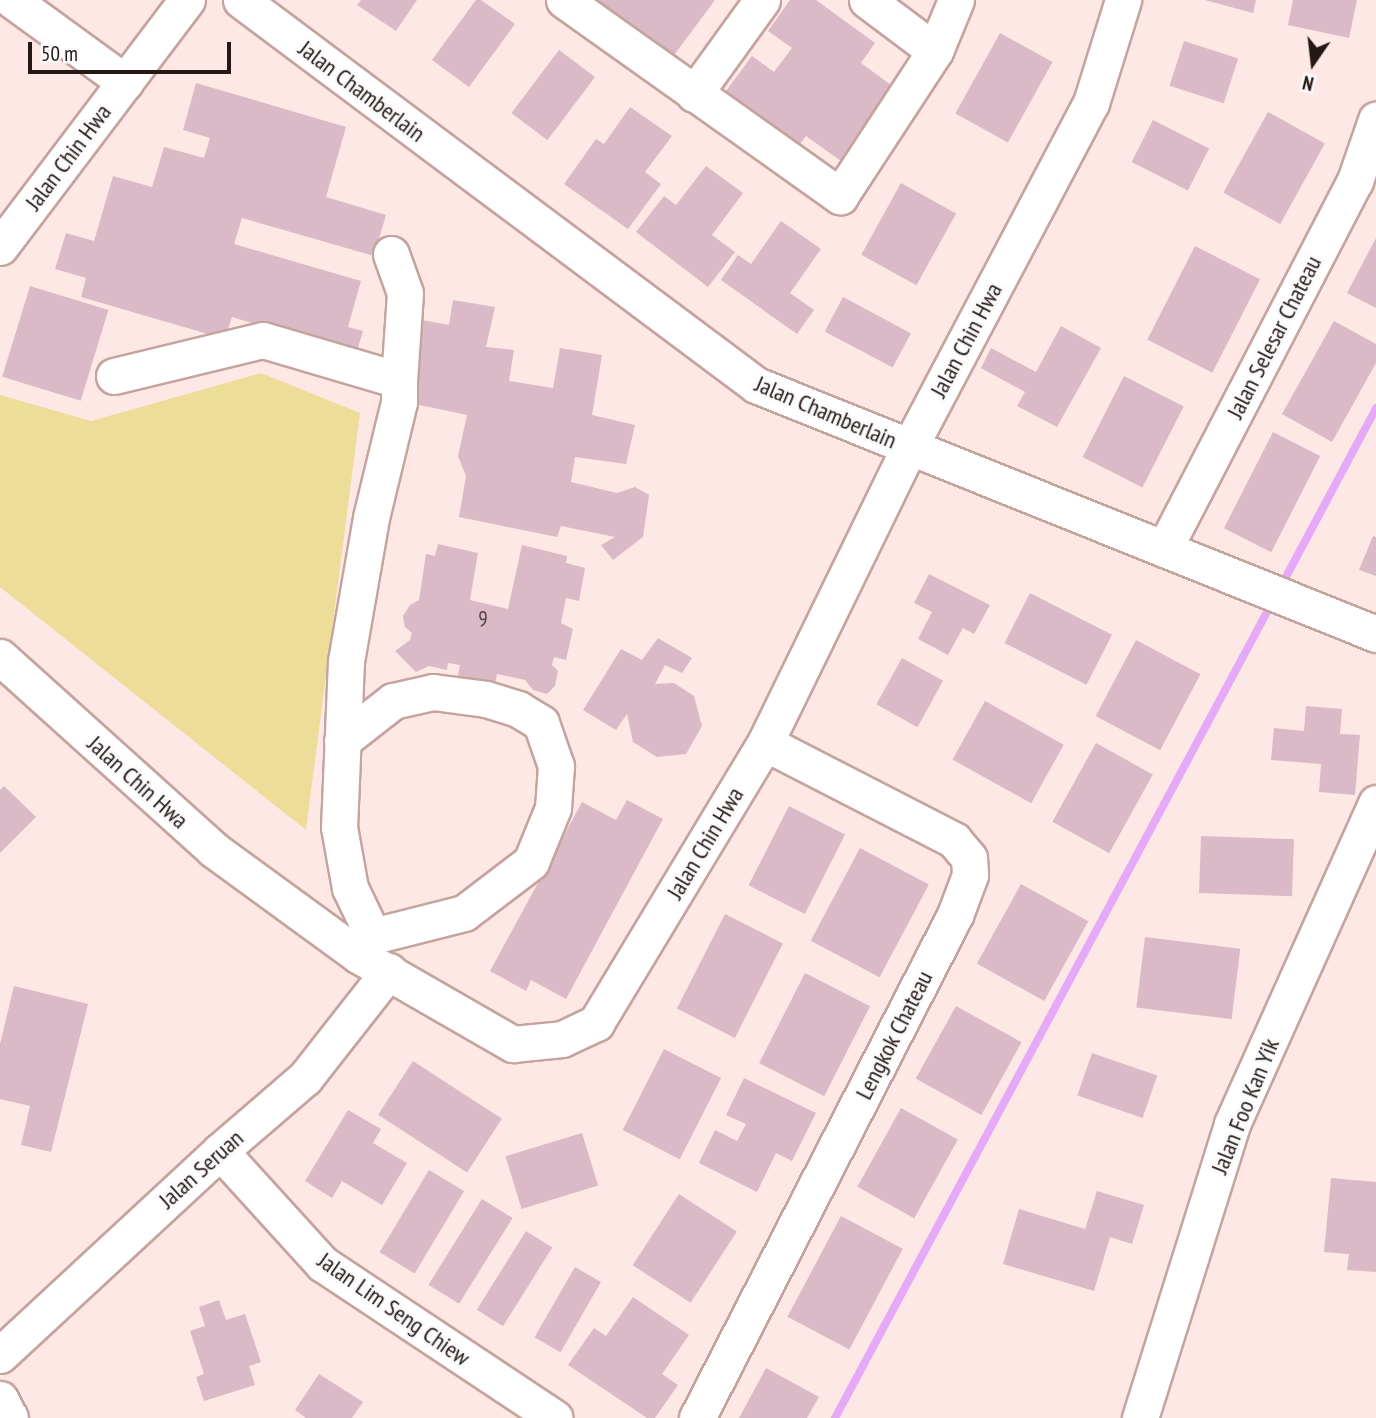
<!DOCTYPE html>
<style>
body{margin:0}
#map{position:relative;width:1376px;height:1418px;overflow:hidden;background:#fde8e5;font-family:"PT Sans Narrow",sans-serif}
div>[style]{position:absolute}
[style*='--x']{left:calc(var(--x)*1px);top:calc(var(--y)*1px);width:calc(var(--w)*1px);rotate:calc(var(--a)*1deg)}
.green>*{inset:0;background:#eddd99}
.stream>*{height:8px;margin:-4px;padding:0 4px;transform-origin:4px;border-radius:4px;background:#e5aaf7}
.building>*{inset:0;background:#dabac6;transform-origin:0 0}
.roads{filter:drop-shadow(2px 0 #c5a39f) drop-shadow(-2px 0 #c5a39f) drop-shadow(0 2px #c5a39f) drop-shadow(0 -2px #c5a39f)}
.minor>*{height:35px;margin:-17.5px;padding:0 17.5px;transform-origin:17.5px;border-radius:17.5px;background:#fff}
span{translate:-50% -50%;white-space:nowrap;text-align:center;line-height:1.15;-webkit-text-stroke:6px #fbfbfb;paint-order:stroke}
.number-label{font-size:21px;color:#524042}
.number-label span{-webkit-text-stroke-width:0}
.street-label{font-size:24px;color:#241816}
.north{position:absolute;left:1278px;top:28px;width:70px;height:70px;-webkit-text-stroke:5px #fbfbfb;paint-order:stroke;rotate:194deg;font-size:19px;font-weight:700;line-height:28px;text-align:center;color:#241816}
.north::after{content:'';display:block;margin:auto;width:24px;height:32px;background:#241816;clip-path:polygon(50% 0,100% 100%,50% 72%,0 100%)}
.scale{position:absolute;left:28px;top:42px;width:203px;height:32px;box-sizing:border-box;border:4px solid #241816;border-top:0;padding-left:9px;font-size:21px;line-height:24px;white-space:nowrap;color:#241816;-webkit-text-stroke:5px #fbfbfb;paint-order:stroke}
</style>
<div id="map">
<div class="green">
<div style="clip-path:polygon(261px 373px,360px 413px,306px 830px,0 587px,0 395px,91px 421px)"></div>
</div>
<div class="stream">
<div style="--x:1287;--y:575;--w:189;--a:-61.9"></div>
<div style="--x:835;--y:1418;--w:912;--a:-61.81"></div>
</div>
<div class="building">
<div style="clip-path:polygon(361px 0,417px 0,396px 31px,357px 5px)"></div>
<div style="clip-path:polygon(476px 0,481px 0,515px 24px,469px 87px,432px 60px)"></div>
<div style="clip-path:polygon(576px 0,715px 0,666px 66px)"></div>
<div style="clip-path:polygon(790px 0,816px 0,875px 43px,861px 63px,902px 93px,848px 166px,806px 136px,794px 152px,720px 99px,752px 56px,774px 72px,792px 48px,768px 31px)"></div>
<div style="clip-path:polygon(1205px 0,1256px 0,1253px 13px)"></div>
<div style="clip-path:polygon(1293px 0,1357px 0,1349px 38px,1288px 25px)"></div>
<div style="left:1000px;top:33px;width:60px;height:92px;rotate:29deg"></div>
<div style="left:1184px;top:41px;width:57px;height:47px;rotate:18deg"></div>
<div style="left:559px;top:50px;width:45px;height:79px;rotate:37deg"></div>
<div style="clip-path:polygon(196px 83px,346px 127px,326px 197px,386px 215px,374px 256px,242px 218px,234px 244px,361px 281px,348px 327px,363px 331px,356px 354px,232px 317px,225px 339px,81px 297px,86px 278px,55px 269px,66px 233px,94px 241px,113px 176px,152px 187px,164px 147px,204px 158px,210px 138px,183px 130px)"></div>
<div style="clip-path:polygon(630px 107px,672px 136px,645px 172px,661px 184px,628px 229px,564px 184px,596px 139px,604px 144px)"></div>
<div style="left:1268px;top:112px;width:65px;height:92px;rotate:29deg"></div>
<div style="left:1153px;top:120px;width:63px;height:47px;rotate:27deg"></div>
<div style="clip-path:polygon(706px 166px,743px 193px,712px 235px,735px 252px,708px 287px,636px 232px,664px 196px,676px 205px)"></div>
<div style="left:901px;top:183px;width:63px;height:82px;rotate:29deg"></div>
<div style="clip-path:polygon(781px 221px,821px 249px,790px 293px,814px 310px,797px 334px,721px 280px,738px 255px,751px 264px)"></div>
<div style="clip-path:polygon(1376px 238px,1376px 308px,1347px 293px)"></div>
<div style="left:1195px;top:246px;width:73px;height:105px;rotate:27deg"></div>
<div style="left:30px;top:286px;width:82px;height:95px;rotate:17deg"></div>
<div style="left:843px;top:297px;width:77px;height:39px;rotate:28deg"></div>
<div style="clip-path:polygon(453px 300px,495px 307px,486px 347px,514px 350px,509px 381px,553px 388px,560px 348px,602px 355px,592px 415px,635px 425px,626px 464px,575px 457px,571px 482px,617px 493px,635px 487px,649px 495px,643px 537px,613px 560px,601px 545px,615px 537px,561px 526px,557px 537px,459px 517px,466px 476px,458px 456px,467px 415px,410px 403px,422px 320px,449px 325px)"></div>
<div style="clip-path:polygon(1334px 321px,1376px 344px,1376px 363px,1332px 442px,1282px 414px)"></div>
<div style="clip-path:polygon(1061px 326px,1101px 348px,1057px 427px,1017px 406px,1025px 392px,981px 368px,991px 348px,1036px 372px)"></div>
<div style="left:1124px;top:376px;width:67px;height:91px;rotate:27deg"></div>
<div style="left:1273px;top:432px;width:53px;height:108px;rotate:27deg"></div>
<div style="clip-path:polygon(1373px 536px,1376px 537px,1376px 576px,1359px 570px)"></div>
<div style="clip-path:polygon(438px 544px,478px 553px,470px 600px,508px 609px,522px 545px,567px 556px,566px 563px,585px 568px,579px 601px,566px 598px,561px 623px,573px 629px,566px 660px,554px 657px,552px 665px,558px 671px,555px 686px,547px 694px,533px 690px,525px 680px,497px 674px,492px 697px,455px 690px,460px 665px,448px 663px,447px 670px,429px 666px,416px 672px,395px 651px,410px 640px,412px 633px,405px 627px,403px 616px,410px 605px,419px 600px,426px 554px,435px 556px)"></div>
<div style="clip-path:polygon(929px 574px,990px 605px,974px 634px,963px 628px,948px 655px,918px 639px,932px 612px,914px 603px)"></div>
<div style="left:1030px;top:593px;width:92px;height:56px;rotate:27deg"></div>
<div style="clip-path:polygon(658px 638px,692px 658px,682px 673px,665px 665px,655px 684px,674px 683px,694px 696px,702px 726px,686px 754px,657px 757px,633px 742px,627px 714px,616px 730px,583px 710px,621px 649px,642px 660px)"></div>
<div style="left:1136px;top:640px;width:73px;height:86px;rotate:28deg"></div>
<div style="left:902px;top:658px;width:47px;height:53px;rotate:29deg"></div>
<div style="left:985px;top:701px;width:90px;height:67px;rotate:29deg"></div>
<div style="clip-path:polygon(1306px 706px,1342px 709px,1340px 734px,1360px 735px,1355px 795px,1319px 792px,1321px 764px,1271px 760px,1274px 728px,1304px 731px)"></div>
<div style="left:1096px;top:743px;width:65px;height:90px;rotate:29deg"></div>
<div style="clip-path:polygon(4px 786px,36px 817px,0 853px,0 790px)"></div>
<div style="clip-path:polygon(627px 800px,663px 819px,566px 999px,531px 980px,526px 991px,490px 971px,582px 802px,616px 820px)"></div>
<div style="left:789px;top:806px;width:63px;height:89px;rotate:27deg"></div>
<div style="left:1201px;top:836px;width:93px;height:57px;rotate:2deg"></div>
<div style="left:860px;top:848px;width:78px;height:105px;rotate:28deg"></div>
<div style="left:1021px;top:884px;width:77px;height:91px;rotate:29deg"></div>
<div style="left:725px;top:914px;width:65px;height:106px;rotate:27deg"></div>
<div style="left:1145px;top:937px;width:96px;height:71px;rotate:7deg"></div>
<div style="left:805px;top:973px;width:73px;height:101px;rotate:27deg"></div>
<div style="clip-path:polygon(14px 986px,88px 1004px,51px 1152px,21px 1145px,30px 1106px,0 1099px,0 1044px)"></div>
<div style="left:956px;top:1006px;width:75px;height:83px;rotate:29deg"></div>
<div style="left:664px;top:1049px;width:64px;height:91px;rotate:27deg"></div>
<div style="left:1092px;top:1053px;width:69px;height:45px;rotate:19deg"></div>
<div style="left:413px;top:1061px;width:106px;height:64px;rotate:33deg"></div>
<div style="clip-path:polygon(744px 1078px,816px 1113px,792px 1161px,776px 1153px,757px 1192px,699px 1163px,715px 1130px,737px 1141px,746px 1124px,726px 1115px)"></div>
<div style="left:901px;top:1108px;width:65px;height:90px;rotate:29deg"></div>
<div style="clip-path:polygon(348px 1110px,381px 1129px,373px 1143px,407px 1163px,382px 1205px,342px 1181px,332px 1198px,305px 1181px)"></div>
<div style="left:582px;top:1133px;width:55px;height:80px;rotate:73deg"></div>
<div style="left:429px;top:1170px;width:41px;height:96px;rotate:31deg"></div>
<div style="clip-path:polygon(1331px 1178px,1376px 1182px,1376px 1272px,1347px 1270px,1349px 1254px,1324px 1252px)"></div>
<div style="clip-path:polygon(1097px 1191px,1144px 1205px,1132px 1244px,1110px 1237px,1094px 1291px,1003px 1264px,1019px 1209px,1085px 1229px)"></div>
<div style="left:679px;top:1194px;width:69px;height:85px;rotate:33deg"></div>
<div style="left:482px;top:1199px;width:36px;height:101px;rotate:32deg"></div>
<div style="left:841px;top:1216px;width:70px;height:114px;rotate:28deg"></div>
<div style="left:526px;top:1231px;width:31px;height:93px;rotate:32deg"></div>
<div style="left:575px;top:1267px;width:30px;height:81px;rotate:30deg"></div>
<div style="clip-path:polygon(633px 1297px,689px 1335px,662px 1374px,678px 1385px,655px 1418px,647px 1418px,568px 1365px,594px 1328px,606px 1336px)"></div>
<div style="clip-path:polygon(219px 1300px,226px 1320px,245px 1314px,261px 1362px,249px 1366px,255px 1385px,204px 1401px,196px 1377px,204px 1374px,190px 1331px,205px 1326px,199px 1307px)"></div>
<div style="clip-path:polygon(766px 1368px,819px 1397px,807px 1418px,739px 1418px)"></div>
<div style="clip-path:polygon(319px 1374px,363px 1402px,352px 1418px,306px 1418px,295px 1410px)"></div>
</div>
<div class="roads">
<div class="minor">
<div style="--x:12;--y:0;--w:140;--a:36"></div>
<div style="--x:241;--y:0;--w:643;--a:36.78"></div>
<div style="--x:756;--y:385;--w:668;--a:21.88"></div>
<div style="--x:564;--y:0;--w:339;--a:35.4"></div>
<div style="--x:840;--y:196;--w:173;--a:-56.8"></div>
<div style="--x:935;--y:51;--w:55;--a:-67.6"></div>
<div style="--x:867;--y:0;--w:85;--a:36.9"></div>
<div style="--x:694;--y:94;--w:116;--a:-54.1"></div>
<div style="--x:0;--y:247;--w:310;--a:-52.9"></div>
<div style="--x:391;--y:254;--w:41;--a:70.3"></div>
<div style="--x:405;--y:293;--w:87;--a:93.9"></div>
<div style="--x:114;--y:376;--w:153;--a:-13.6"></div>
<div style="--x:263;--y:340;--w:142;--a:16.4"></div>
<div style="--x:399;--y:380;--w:22;--a:90"></div>
<div style="--x:399;--y:402;--w:119;--a:103.6"></div>
<div style="--x:371;--y:518;--w:145;--a:99.9"></div>
<div style="--x:346;--y:661;--w:166;--a:92.4"></div>
<div style="--x:339;--y:827;--w:62;--a:79.8"></div>
<div style="--x:350;--y:888;--w:53;--a:64.4"></div>
<div style="--x:373;--y:936;--w:24;--a:128"></div>
<div style="--x:1164;--y:549;--w:415;--a:-62.6"></div>
<div style="--x:1355;--y:181;--w:65;--a:-71"></div>
<div style="--x:0;--y:657;--w:288;--a:42"></div>
<div style="--x:214;--y:850;--w:178;--a:36.1"></div>
<div style="--x:358;--y:955;--w:179;--a:29.9"></div>
<div style="--x:513;--y:1044;--w:49;--a:-5.8"></div>
<div style="--x:562;--y:1039;--w:38;--a:-25"></div>
<div style="--x:596;--y:1023;--w:327;--a:-58.9"></div>
<div style="--x:765;--y:743;--w:328;--a:-64"></div>
<div style="--x:909;--y:448;--w:390;--a:-62.2"></div>
<div style="--x:1091;--y:103;--w:108;--a:-72.7"></div>
<div style="--x:342;--y:741;--w:65;--a:-38.1"></div>
<div style="--x:393;--y:701;--w:41;--a:-12.7"></div>
<div style="--x:433;--y:692;--w:53;--a:7.5"></div>
<div style="--x:486;--y:699;--w:34;--a:17"></div>
<div style="--x:518;--y:709;--w:27;--a:31"></div>
<div style="--x:541;--y:723;--w:46;--a:70.8"></div>
<div style="--x:556;--y:766;--w:42;--a:94.1"></div>
<div style="--x:553;--y:808;--w:58;--a:112.2"></div>
<div style="--x:531;--y:862;--w:84;--a:142.7"></div>
<div style="--x:464;--y:913;--w:94;--a:165.8"></div>
<div style="--x:220;--y:1151;--w:153;--a:47.7"></div>
<div style="--x:323;--y:1264;--w:278;--a:33.6"></div>
<div style="--x:0;--y:1355;--w:300;--a:-42.8"></div>
<div style="--x:220;--y:1151;--w:112;--a:-40.7"></div>
<div style="--x:305;--y:1078;--w:136;--a:-51.9"></div>
<div style="--x:0;--y:1399;--w:21;--a:62"></div>
<div style="--x:697;--y:1418;--w:565;--a:-62.85"></div>
<div style="--x:955;--y:915;--w:43;--a:-69.4"></div>
<div style="--x:970;--y:875;--w:17;--a:-93"></div>
<div style="--x:969;--y:858;--w:23;--a:-130"></div>
<div style="--x:954;--y:840;--w:212;--a:-152.8"></div>
<div style="--x:1140;--y:1418;--w:308;--a:-72.6"></div>
<div style="--x:1232;--y:1124;--w:352;--a:-65.8"></div>
</div>
</div>
<div class="number-label">
<span style="left:483px;top:619px">9</span>
</div>
<div class="street-label">
<span style="left:362px;top:91px;rotate:37deg">Jalan Chamberlain</span>
<span style="left:68px;top:157px;rotate:-53deg">Jalan Chin Hwa</span>
<span style="left:1274px;top:337px;rotate:-63deg">Jalan Selesar Chateau</span>
<span style="left:966px;top:340px;rotate:-62deg">Jalan Chin Hwa</span>
<span style="left:826px;top:412px;rotate:23deg">Jalan Chamberlain</span>
<span style="left:138px;top:782px;rotate:42deg">Jalan Chin Hwa</span>
<span style="left:705px;top:843px;rotate:-59deg">Jalan Chin Hwa</span>
<span style="left:894px;top:1035px;rotate:-63deg">Lengkok Chateau</span>
<span style="left:1245px;top:1106px;rotate:-68deg">Jalan Foo Kan Yik</span>
<span style="left:201px;top:1169px;rotate:-42deg">Jalan Seruan</span>
<span style="left:394px;top:1309px;rotate:35deg">Jalan Lim Seng Chiew</span>
</div>
<div class="north">N</div>
<div class="scale">50 m</div>
</div>
